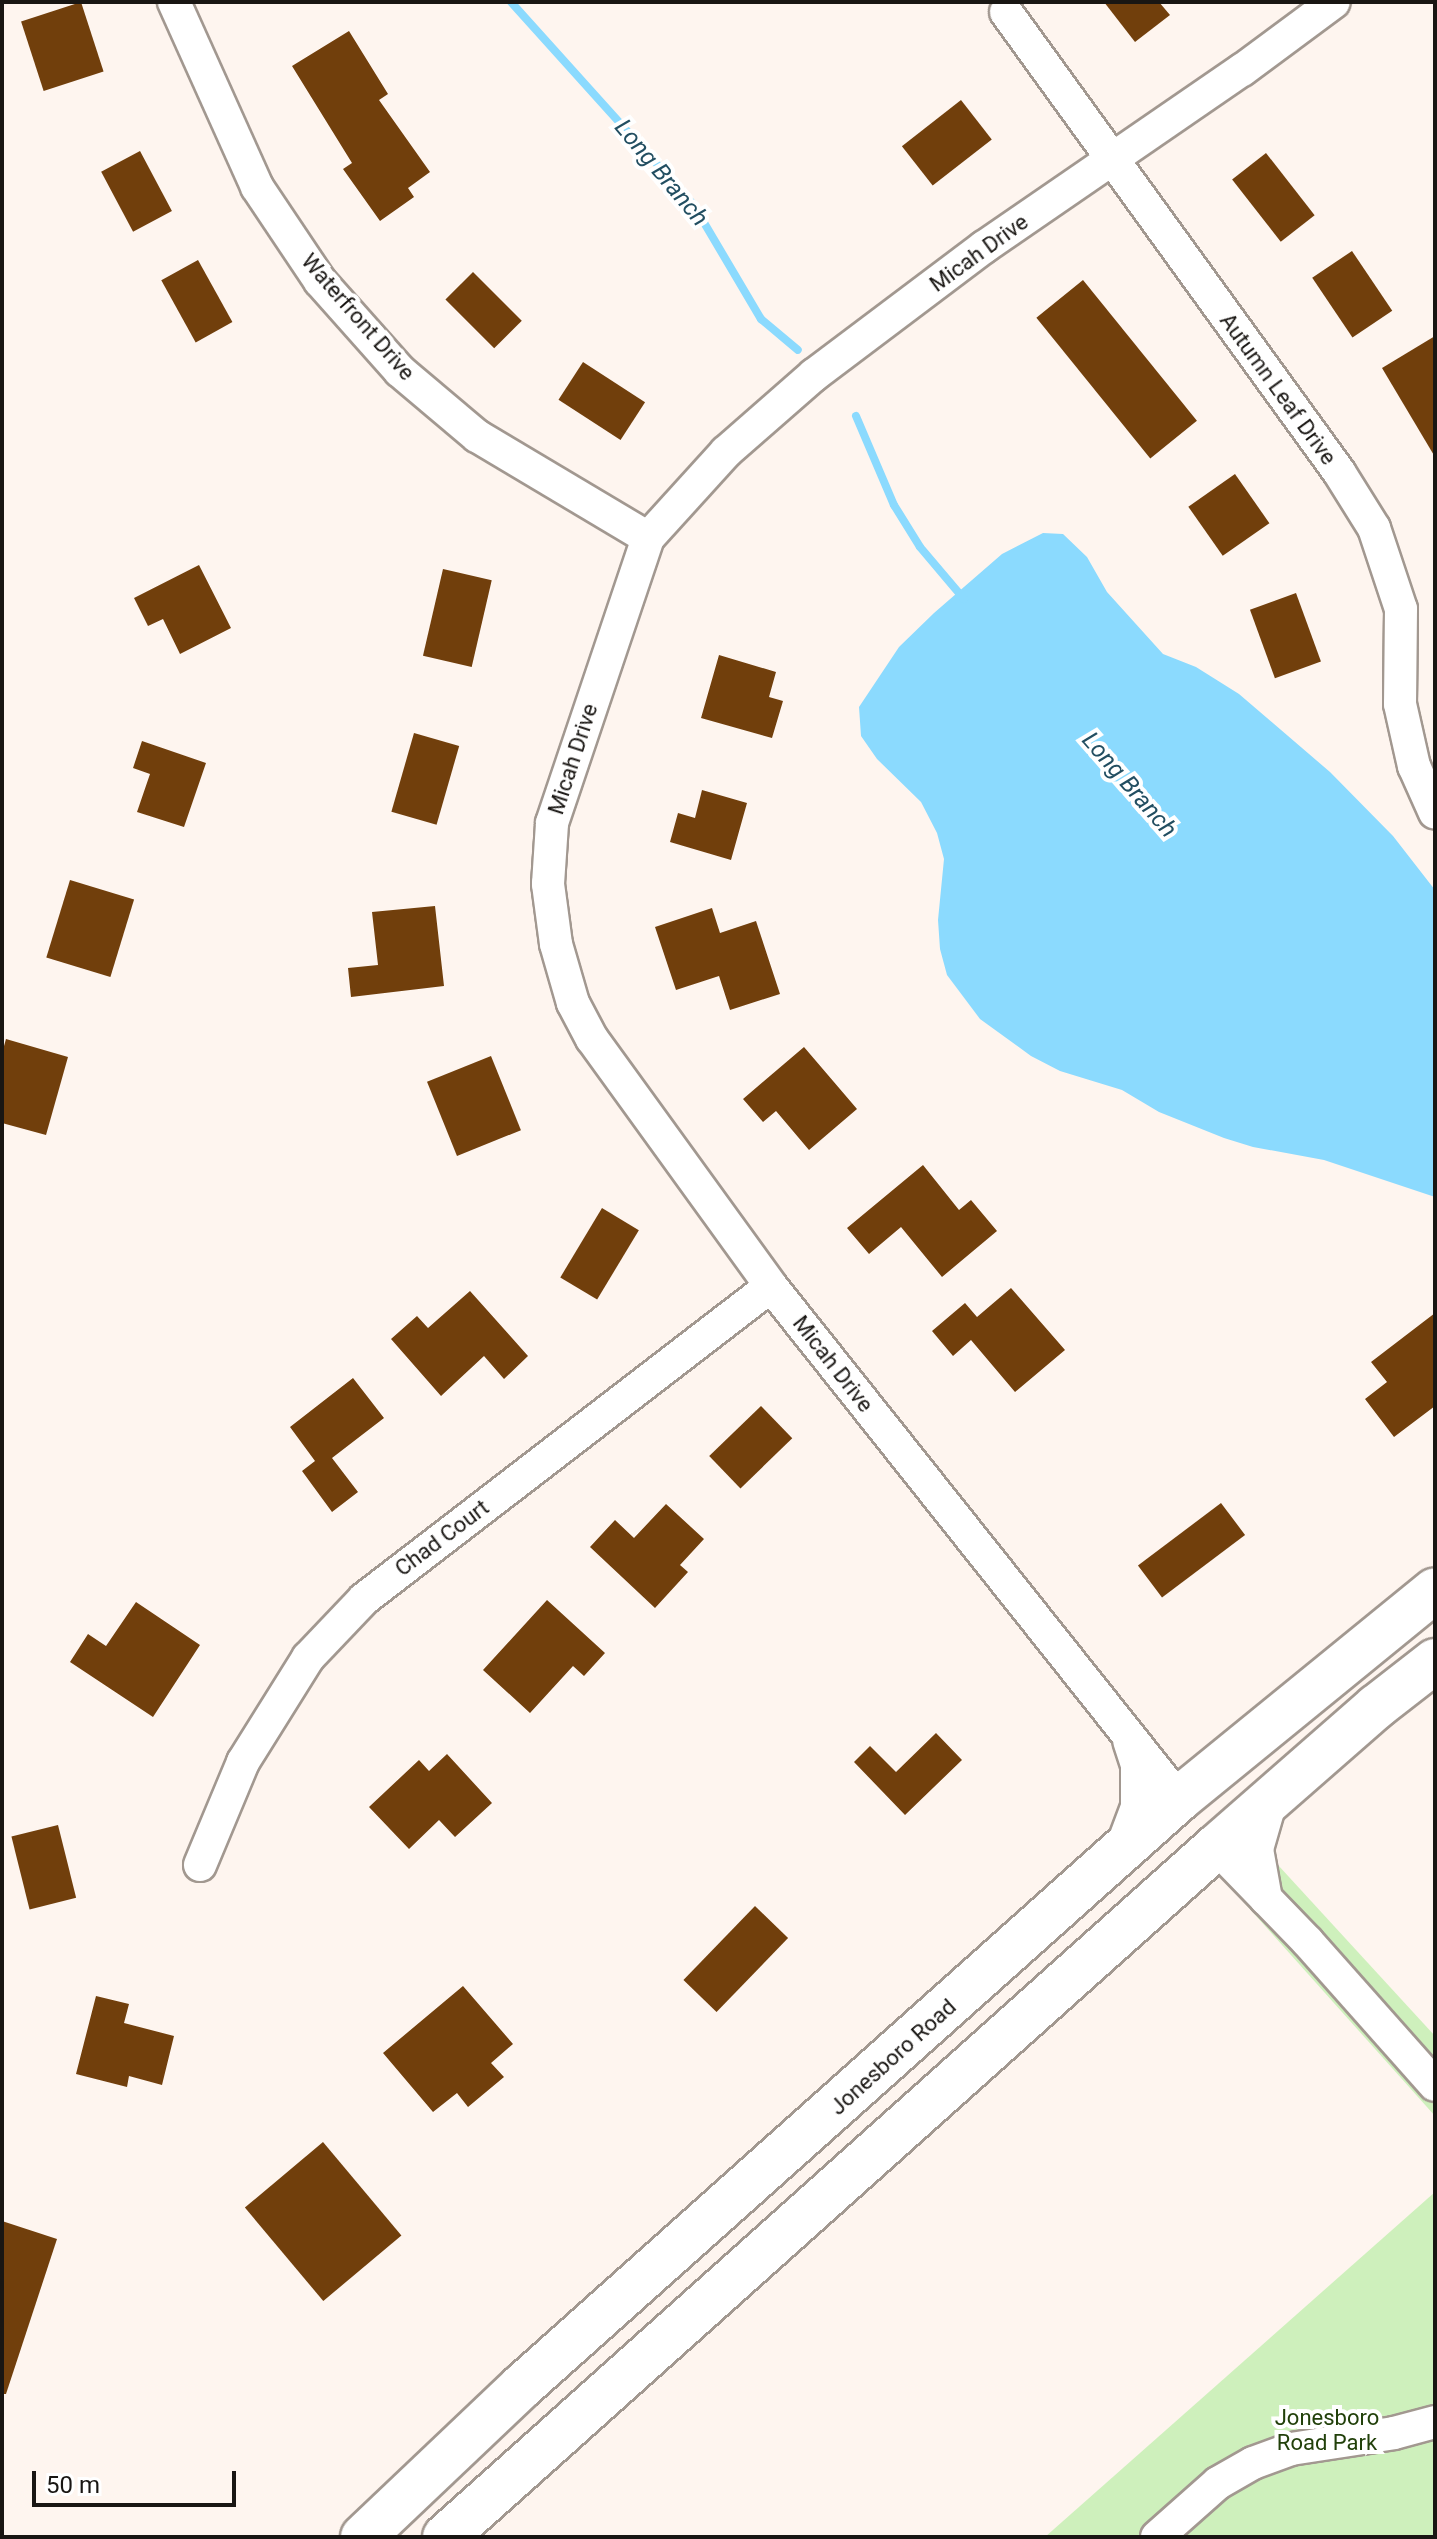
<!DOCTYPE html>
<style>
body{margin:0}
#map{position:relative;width:1437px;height:2539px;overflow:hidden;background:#fef5ef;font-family:Roboto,sans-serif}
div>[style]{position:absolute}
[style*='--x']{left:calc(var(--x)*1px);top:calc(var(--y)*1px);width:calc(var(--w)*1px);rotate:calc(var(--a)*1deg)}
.green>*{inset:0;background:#cef0bc}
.water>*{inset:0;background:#8bdafe}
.stream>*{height:8px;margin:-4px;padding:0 4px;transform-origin:4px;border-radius:4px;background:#8bdafe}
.building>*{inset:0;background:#713f0c;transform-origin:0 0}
.roads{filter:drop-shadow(2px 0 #a29890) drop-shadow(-2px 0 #a29890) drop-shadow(0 2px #a29890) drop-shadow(0 -2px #a29890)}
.street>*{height:32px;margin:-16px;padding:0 16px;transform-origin:16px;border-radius:16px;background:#fff}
.primary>*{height:44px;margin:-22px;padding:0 22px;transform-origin:22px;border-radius:22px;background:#fff}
span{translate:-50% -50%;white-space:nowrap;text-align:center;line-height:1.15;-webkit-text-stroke:8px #fff;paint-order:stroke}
.street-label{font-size:22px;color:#191613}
.park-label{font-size:22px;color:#21400a}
.water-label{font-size:24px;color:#224e61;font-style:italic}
.frame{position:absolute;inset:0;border:4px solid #191613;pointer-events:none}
.scale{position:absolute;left:32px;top:2471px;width:204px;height:36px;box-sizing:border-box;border:4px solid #191613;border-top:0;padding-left:10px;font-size:24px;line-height:28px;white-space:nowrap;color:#191613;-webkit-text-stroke:6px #fff;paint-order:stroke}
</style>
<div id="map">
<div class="green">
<div style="clip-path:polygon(1278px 1865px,1435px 2036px,1435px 2116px,1240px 1898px)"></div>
<div style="clip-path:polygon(1435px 2192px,1435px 2537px,1045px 2537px)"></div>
</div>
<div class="water">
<div style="clip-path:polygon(1043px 533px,1063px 534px,1087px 557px,1107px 592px,1163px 654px,1196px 667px,1239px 694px,1330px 772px,1393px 836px,1435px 890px,1435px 1197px,1324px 1160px,1253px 1147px,1224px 1138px,1159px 1112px,1122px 1090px,1060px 1071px,1031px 1056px,980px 1019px,947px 975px,940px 949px,938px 920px,944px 859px,937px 833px,921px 802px,877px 759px,861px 736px,859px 707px,899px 647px,934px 613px,1002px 554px)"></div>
</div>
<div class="stream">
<div style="--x:511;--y:2;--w:272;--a:48"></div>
<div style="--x:693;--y:204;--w:134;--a:59.4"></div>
<div style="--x:761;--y:319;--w:48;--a:40"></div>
<div style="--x:856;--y:416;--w:97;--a:66.9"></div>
<div style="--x:894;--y:505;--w:49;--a:58.2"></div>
<div style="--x:920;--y:547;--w:68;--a:49.8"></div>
</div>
<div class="building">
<div style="left:81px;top:2px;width:73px;height:63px;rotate:72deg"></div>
<div style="clip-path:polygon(1104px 2px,1159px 2px,1170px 15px,1135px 42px)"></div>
<div style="clip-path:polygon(349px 31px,388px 94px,379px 100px,430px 172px,408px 188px,414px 197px,380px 221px,343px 169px,352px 163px,292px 66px)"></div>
<div style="left:961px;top:100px;width:50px;height:75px;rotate:52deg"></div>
<div style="left:140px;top:151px;width:68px;height:44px;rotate:62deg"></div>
<div style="left:1266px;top:153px;width:79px;height:43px;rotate:52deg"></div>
<div style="left:1352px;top:251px;width:72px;height:48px;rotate:56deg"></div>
<div style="left:198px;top:260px;width:71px;height:42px;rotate:61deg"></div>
<div style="left:473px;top:272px;width:69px;height:39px;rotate:45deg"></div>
<div style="left:1083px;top:280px;width:181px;height:60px;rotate:51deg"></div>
<div style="clip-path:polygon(1435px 336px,1435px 457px,1382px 368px)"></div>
<div style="left:583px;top:362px;width:74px;height:45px;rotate:33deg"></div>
<div style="left:1235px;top:474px;width:60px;height:57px;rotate:55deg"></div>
<div style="clip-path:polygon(199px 565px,231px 628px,180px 654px,163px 619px,148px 626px,134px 598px)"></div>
<div style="left:443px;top:569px;width:50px;height:89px;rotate:13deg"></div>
<div style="left:1296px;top:593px;width:73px;height:49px;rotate:70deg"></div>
<div style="clip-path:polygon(719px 655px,776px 672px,769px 697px,783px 701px,772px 738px,701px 718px)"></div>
<div style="left:414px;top:733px;width:47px;height:82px;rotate:16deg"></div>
<div style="clip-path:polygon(142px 741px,206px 763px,184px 827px,137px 812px,150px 774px,133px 768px)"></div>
<div style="clip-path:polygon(702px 790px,747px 803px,731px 860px,670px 842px,678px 813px,695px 818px)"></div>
<div style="left:70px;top:880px;width:67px;height:81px;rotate:17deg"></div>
<div style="clip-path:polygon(435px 906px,444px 986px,351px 997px,348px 968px,378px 965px,372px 912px)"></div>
<div style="clip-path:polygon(712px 908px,720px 933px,756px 921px,780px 994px,730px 1010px,719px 976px,676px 990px,655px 927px)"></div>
<div style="clip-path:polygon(6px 1039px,68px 1057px,46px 1135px,2px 1123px,2px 1053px)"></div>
<div style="clip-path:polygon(804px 1047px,857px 1109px,809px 1150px,776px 1111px,763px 1122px,743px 1099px)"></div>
<div style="left:491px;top:1056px;width:80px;height:69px;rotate:68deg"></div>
<div style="clip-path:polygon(923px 1165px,959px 1210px,971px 1200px,997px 1231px,942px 1277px,901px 1227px,869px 1254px,847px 1228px)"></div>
<div style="left:602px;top:1208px;width:43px;height:81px;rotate:31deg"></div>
<div style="clip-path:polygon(1011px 1288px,1065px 1350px,1015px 1392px,971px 1340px,953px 1356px,932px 1331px,965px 1303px,977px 1317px)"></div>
<div style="clip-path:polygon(470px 1291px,528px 1356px,504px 1379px,484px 1356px,441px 1396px,391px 1339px,417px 1316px,428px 1328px)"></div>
<div style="clip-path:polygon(1435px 1313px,1435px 1406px,1394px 1437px,1365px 1399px,1387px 1382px,1371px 1362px)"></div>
<div style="clip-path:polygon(353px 1378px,384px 1418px,332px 1458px,358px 1492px,332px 1512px,302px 1471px,315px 1461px,290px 1427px)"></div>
<div style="left:761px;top:1406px;width:45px;height:72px;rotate:46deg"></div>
<div style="left:1221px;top:1503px;width:40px;height:104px;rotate:53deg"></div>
<div style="clip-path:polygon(666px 1504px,704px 1539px,680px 1565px,688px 1572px,655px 1608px,590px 1547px,615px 1520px,634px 1538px)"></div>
<div style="clip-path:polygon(547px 1600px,605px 1653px,584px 1676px,573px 1666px,530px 1713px,483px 1670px)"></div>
<div style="clip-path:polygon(136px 1602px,200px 1645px,153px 1717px,70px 1662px,88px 1634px,106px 1646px)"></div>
<div style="clip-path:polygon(936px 1733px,962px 1760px,905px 1815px,854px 1762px,870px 1746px,896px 1772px)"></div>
<div style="clip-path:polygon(447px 1754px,492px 1803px,455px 1837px,439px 1820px,409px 1849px,369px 1807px,419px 1760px,429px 1771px)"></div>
<div style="left:58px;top:1825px;width:75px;height:48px;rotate:76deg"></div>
<div style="left:755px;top:1906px;width:46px;height:103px;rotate:44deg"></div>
<div style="clip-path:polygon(463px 1986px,513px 2044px,491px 2063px,504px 2077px,468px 2107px,457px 2093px,433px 2112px,383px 2053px)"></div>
<div style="clip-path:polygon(96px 1996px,129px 2004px,124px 2023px,174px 2036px,162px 2085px,129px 2076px,127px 2087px,76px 2074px)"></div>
<div style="left:323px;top:2142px;width:122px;height:102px;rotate:50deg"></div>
<div style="clip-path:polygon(2px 2221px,57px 2239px,6px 2394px,2px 2394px)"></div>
</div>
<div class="roads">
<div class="street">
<div style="--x:174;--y:2;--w:203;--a:65.8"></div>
<div style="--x:257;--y:187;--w:113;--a:56.2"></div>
<div style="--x:320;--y:281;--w:120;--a:48.4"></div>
<div style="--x:400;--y:371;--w:101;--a:40.2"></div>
<div style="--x:477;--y:436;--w:199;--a:30.8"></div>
<div style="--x:1006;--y:12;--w:568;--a:54.1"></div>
<div style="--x:1339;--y:472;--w:66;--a:58"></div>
<div style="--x:1374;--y:528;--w:85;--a:71.6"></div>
<div style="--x:1401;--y:609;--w:95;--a:90.6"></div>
<div style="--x:1400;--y:704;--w:64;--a:77.3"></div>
<div style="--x:1414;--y:766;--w:51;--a:65.9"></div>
<div style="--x:1179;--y:1799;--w:655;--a:-128.5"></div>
<div style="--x:771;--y:1286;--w:305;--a:-125.9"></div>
<div style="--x:592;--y:1039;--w:41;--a:-117.8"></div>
<div style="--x:573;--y:1003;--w:61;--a:-106.1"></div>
<div style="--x:556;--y:944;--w:61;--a:-97.6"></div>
<div style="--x:548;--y:884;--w:61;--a:-86.2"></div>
<div style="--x:552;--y:823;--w:301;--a:-71.4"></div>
<div style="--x:648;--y:538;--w:116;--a:-47.8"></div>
<div style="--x:726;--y:452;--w:117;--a:-41.2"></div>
<div style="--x:814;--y:375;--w:213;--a:-37"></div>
<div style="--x:984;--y:247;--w:313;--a:-34.5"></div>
<div style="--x:1242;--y:70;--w:114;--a:-36.5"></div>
<div style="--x:1122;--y:1847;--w:43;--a:-69.4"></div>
<div style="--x:1137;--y:1807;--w:42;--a:-90"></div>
<div style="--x:1137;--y:1765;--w:25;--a:-108"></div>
<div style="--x:1216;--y:1847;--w:132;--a:45.9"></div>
<div style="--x:1308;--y:1942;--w:191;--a:48.4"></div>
<div style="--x:200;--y:1865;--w:112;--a:-67.3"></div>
<div style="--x:243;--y:1762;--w:123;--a:-58"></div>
<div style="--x:308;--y:1658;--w:81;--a:-46.5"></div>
<div style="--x:364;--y:1599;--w:513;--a:-37.56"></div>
<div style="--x:1266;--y:1899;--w:51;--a:-100.2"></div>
<div style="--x:1257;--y:1849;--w:54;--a:-73.9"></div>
<div style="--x:1157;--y:2537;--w:81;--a:-41.5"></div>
<div style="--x:1218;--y:2483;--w:40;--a:-29.7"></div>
<div style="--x:1253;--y:2463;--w:40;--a:-20.2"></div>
<div style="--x:1291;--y:2449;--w:104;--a:-8.8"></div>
<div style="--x:1394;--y:2433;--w:42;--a:-15"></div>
</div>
<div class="primary">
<div style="--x:363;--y:2537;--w:218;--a:-43.5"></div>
<div style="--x:521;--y:2387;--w:882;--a:-41.78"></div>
<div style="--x:1179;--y:1799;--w:330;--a:-39.2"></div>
<div style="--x:445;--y:2537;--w:1035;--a:-41.83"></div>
<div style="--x:1216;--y:1847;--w:213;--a:-41.2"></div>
<div style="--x:1376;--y:1707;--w:75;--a:-37.9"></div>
</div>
</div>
<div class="street-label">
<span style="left:979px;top:253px;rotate:-36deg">Micah Drive</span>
<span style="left:358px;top:317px;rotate:49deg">Waterfront Drive</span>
<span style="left:1278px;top:389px;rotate:54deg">Autumn Leaf Drive</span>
<span style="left:573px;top:759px;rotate:-72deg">Micah Drive</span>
<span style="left:833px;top:1364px;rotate:52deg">Micah Drive</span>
<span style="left:442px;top:1538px;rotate:-37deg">Chad Court</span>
<span style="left:893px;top:2057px;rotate:-42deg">Jonesboro Road</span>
</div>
<div class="park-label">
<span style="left:1327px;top:2430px">Jonesboro<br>Road Park</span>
</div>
<div class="water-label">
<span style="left:661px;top:173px;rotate:50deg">Long Branch</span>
<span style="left:1129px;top:785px;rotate:49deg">Long Branch</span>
</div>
<div class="frame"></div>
<div class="scale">50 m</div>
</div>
